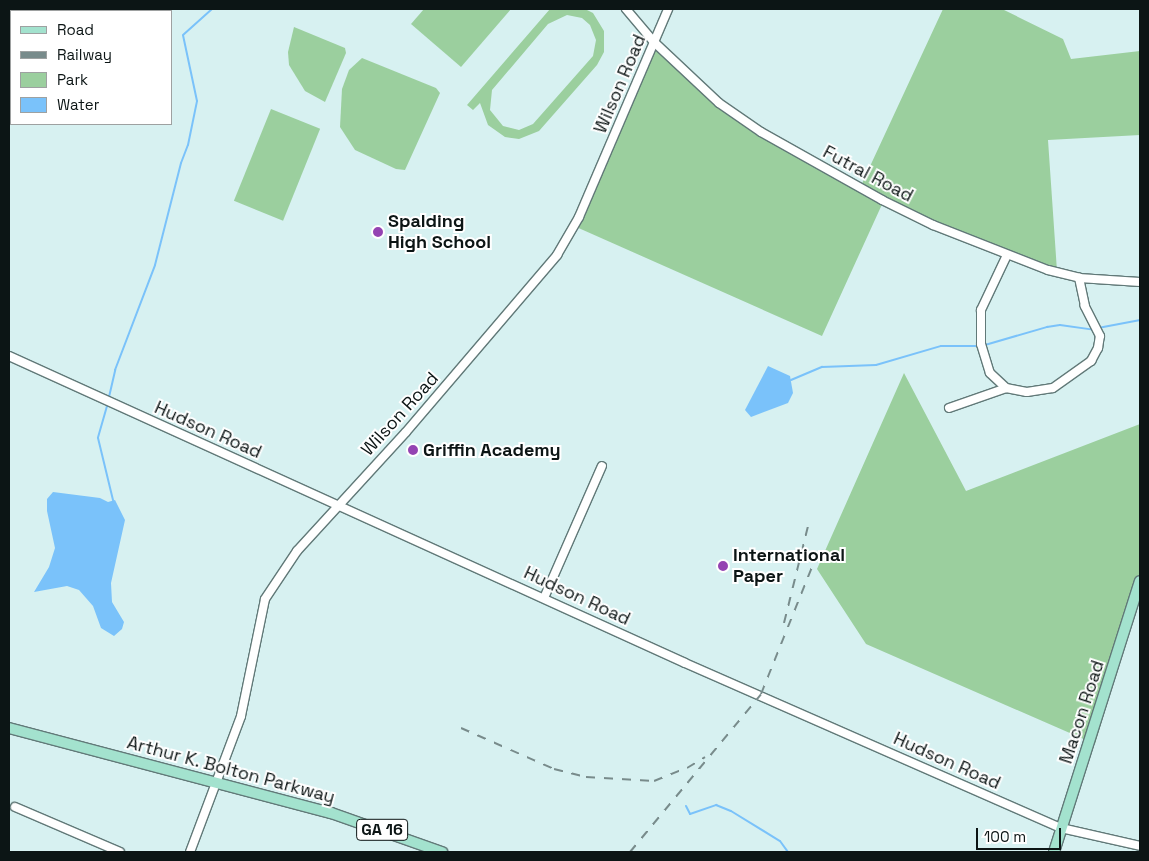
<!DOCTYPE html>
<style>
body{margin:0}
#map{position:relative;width:1149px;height:861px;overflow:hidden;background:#d7f1f1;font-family:"Space Grotesk",sans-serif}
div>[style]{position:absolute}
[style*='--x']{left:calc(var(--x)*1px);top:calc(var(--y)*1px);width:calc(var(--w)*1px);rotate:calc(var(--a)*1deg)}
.green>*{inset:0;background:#9bcf9e;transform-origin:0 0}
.water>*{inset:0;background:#7ac2fa}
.stream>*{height:2px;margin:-1px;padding:0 1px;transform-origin:1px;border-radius:1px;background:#7ac2fa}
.roads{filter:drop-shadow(1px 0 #617978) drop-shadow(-1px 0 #617978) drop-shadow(0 1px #617978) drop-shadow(0 -1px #617978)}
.minor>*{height:8px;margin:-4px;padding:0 4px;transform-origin:4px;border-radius:4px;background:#fff}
.major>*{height:10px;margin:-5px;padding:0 5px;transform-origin:5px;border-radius:5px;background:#a3e2ce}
.rail>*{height:2px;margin-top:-1px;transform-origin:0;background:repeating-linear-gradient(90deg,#788b8b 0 9px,transparent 0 18px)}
.dots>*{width:14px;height:14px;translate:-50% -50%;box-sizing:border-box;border:2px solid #fff;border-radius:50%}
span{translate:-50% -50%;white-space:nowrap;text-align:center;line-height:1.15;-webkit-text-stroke:4px #fff;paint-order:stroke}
.shield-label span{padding:1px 4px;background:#fff;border:1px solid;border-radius:4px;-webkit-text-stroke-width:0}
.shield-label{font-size:16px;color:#0c1515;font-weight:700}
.street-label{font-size:18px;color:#0c1515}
.poi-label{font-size:18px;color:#0c1515;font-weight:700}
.left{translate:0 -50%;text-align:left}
.frame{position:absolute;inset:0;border:10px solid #0c1515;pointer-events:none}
.legend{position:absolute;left:10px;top:10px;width:162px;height:115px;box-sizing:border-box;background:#fff;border:1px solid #9ea1a1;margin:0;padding:6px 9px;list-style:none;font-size:15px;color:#0c1515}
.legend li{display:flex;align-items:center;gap:10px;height:25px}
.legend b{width:25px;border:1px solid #9ea1a1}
.scale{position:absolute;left:976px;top:828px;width:85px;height:22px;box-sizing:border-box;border:2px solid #0c1515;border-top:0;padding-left:6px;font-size:15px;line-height:18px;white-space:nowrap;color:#0c1515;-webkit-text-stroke:4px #fff;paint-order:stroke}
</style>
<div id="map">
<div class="green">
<div style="clip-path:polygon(424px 9px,511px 9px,461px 67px,411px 24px)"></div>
<div style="clip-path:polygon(evenodd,550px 9px,585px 9px,593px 13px,604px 31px,604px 52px,597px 65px,539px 131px,519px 139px,505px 137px,488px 125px,480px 103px,473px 110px,467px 105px,550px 9px,567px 15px,582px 18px,590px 25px,596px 40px,593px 56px,533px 124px,519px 130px,503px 126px,490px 110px,492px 90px,548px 24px,567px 15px)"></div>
<div style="clip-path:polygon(943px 9px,1002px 9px,1063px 39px,1071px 59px,1140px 51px,1140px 135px,1048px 140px,1057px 271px,1046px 270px,884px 200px,822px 336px,574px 226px,655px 47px,707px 98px,859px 190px)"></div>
<div style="clip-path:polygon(294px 27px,345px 48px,346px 53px,325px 102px,305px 91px,289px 65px,288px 52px)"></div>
<div style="clip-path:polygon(362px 58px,436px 88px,440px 93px,405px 170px,396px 169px,355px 150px,340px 127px,342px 89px,349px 70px)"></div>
<div style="left:271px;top:109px;width:53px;height:99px;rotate:22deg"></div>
<div style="clip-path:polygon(904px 373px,966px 491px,1140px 424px,1140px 594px,1095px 744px,866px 644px,817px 569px)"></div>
</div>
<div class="water">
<div style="clip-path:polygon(768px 366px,790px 376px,793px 393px,788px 403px,751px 417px,745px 410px)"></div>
<div style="clip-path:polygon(53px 492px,100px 498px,108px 502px,115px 500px,125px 520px,111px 583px,112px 602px,124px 622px,122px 629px,114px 636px,101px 628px,93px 606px,79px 590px,67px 586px,34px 592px,49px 567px,55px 548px,47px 511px,47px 499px)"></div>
</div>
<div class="stream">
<div style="--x:1098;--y:328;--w:43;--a:-10.8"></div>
<div style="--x:985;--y:345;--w:65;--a:-16.2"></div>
<div style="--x:1047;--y:327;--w:13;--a:-9"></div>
<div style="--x:1060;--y:325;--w:35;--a:8"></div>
<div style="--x:791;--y:380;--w:34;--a:-23"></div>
<div style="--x:822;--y:367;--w:54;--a:-2.1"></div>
<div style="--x:876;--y:365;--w:68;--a:-16.3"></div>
<div style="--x:941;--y:346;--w:39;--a:0"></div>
<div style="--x:109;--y:397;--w:28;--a:-77"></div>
<div style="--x:115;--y:370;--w:112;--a:-69.1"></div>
<div style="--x:155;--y:265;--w:105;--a:-75.7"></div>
<div style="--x:181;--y:163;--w:19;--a:-69"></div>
<div style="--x:188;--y:145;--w:45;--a:-78.4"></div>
<div style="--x:197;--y:101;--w:67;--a:-102"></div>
<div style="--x:183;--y:35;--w:39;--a:-42"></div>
<div style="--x:107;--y:406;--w:33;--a:106"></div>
<div style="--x:98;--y:438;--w:64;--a:76.4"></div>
<div style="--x:686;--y:806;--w:9;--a:63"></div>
<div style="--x:690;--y:814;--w:28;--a:-19"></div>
<div style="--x:716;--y:805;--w:16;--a:22"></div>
<div style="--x:731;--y:811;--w:57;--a:31.5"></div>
<div style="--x:780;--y:841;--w:14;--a:54"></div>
</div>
<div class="roads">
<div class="minor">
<div style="--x:626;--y:9;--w:43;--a:49.7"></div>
<div style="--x:654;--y:42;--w:89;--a:43.2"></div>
<div style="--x:719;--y:103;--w:51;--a:34.6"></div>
<div style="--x:761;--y:132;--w:139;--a:29.3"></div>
<div style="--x:882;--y:200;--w:57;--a:26.1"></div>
<div style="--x:933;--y:225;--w:123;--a:21.4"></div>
<div style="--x:1048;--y:270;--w:32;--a:14"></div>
<div style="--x:1079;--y:278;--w:61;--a:3.8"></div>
<div style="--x:1007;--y:255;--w:61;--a:115.3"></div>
<div style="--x:981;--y:310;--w:34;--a:90"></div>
<div style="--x:981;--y:344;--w:30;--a:73"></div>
<div style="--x:990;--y:373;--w:22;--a:43"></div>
<div style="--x:1006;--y:388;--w:21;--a:11"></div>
<div style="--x:1027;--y:392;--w:26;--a:-9"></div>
<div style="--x:1053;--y:388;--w:47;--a:-35.4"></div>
<div style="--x:1091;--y:361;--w:15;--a:-62"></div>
<div style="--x:1098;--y:348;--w:12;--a:-81"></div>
<div style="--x:1100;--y:336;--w:34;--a:-117"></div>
<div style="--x:1085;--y:306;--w:29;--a:-102"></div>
<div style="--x:9;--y:356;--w:742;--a:24.42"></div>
<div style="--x:685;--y:663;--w:411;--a:23.7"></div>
<div style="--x:1061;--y:828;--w:81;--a:12.8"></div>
<div style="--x:949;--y:408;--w:60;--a:-19.3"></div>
<div style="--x:544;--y:598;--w:144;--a:-66.3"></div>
<div style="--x:15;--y:807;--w:114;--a:23.2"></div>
<div style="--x:190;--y:852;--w:145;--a:-69.4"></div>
<div style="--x:241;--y:716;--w:119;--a:-78.4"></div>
<div style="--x:265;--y:599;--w:58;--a:-56.3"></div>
<div style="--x:297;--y:551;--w:161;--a:-47.5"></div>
<div style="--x:406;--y:432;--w:233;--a:-49.5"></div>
<div style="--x:557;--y:255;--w:44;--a:-59.9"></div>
<div style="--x:579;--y:217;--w:226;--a:-66.8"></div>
</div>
<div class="major">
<div style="--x:9;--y:728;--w:333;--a:14.8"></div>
<div style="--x:331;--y:813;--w:118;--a:19.4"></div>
<div style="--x:1054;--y:852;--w:284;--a:-72.4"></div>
</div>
</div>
<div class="rail">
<div style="--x:784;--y:623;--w:100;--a:-76.1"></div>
<div style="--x:461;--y:728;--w:102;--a:23.8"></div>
<div style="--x:554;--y:769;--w:33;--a:14"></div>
<div style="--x:586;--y:777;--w:68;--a:3.4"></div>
<div style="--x:654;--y:781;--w:35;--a:-22"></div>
<div style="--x:687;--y:768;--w:21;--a:-31"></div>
<div style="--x:630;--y:852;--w:205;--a:-50.3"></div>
<div style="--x:761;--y:694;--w:142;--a:-68.1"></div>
</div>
<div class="dots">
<div style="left:378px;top:232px;background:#9443b2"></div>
<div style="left:413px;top:450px;background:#9443b2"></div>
<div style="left:723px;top:566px;background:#9443b2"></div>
</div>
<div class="shield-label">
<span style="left:382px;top:830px">GA 16</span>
</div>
<div class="street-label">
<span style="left:620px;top:84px;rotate:-67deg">Wilson Road</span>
<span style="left:868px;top:174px;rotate:28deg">Futral Road</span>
<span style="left:400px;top:414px;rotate:-48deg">Wilson Road</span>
<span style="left:208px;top:430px;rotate:24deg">Hudson Road</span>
<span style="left:577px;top:596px;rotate:25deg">Hudson Road</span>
<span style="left:1082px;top:712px;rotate:-72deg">Macon Road</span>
<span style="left:947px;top:761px;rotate:24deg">Hudson Road</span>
<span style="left:231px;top:770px;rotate:15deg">Arthur K. Bolton Parkway</span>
</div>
<div class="poi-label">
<span class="left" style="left:388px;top:232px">Spalding<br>High School</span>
<span class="left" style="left:423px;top:450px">Griffin Academy</span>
<span class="left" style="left:733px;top:566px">International<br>Paper</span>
</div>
<div class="frame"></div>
<ul class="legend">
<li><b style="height:6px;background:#a3e2ce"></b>Road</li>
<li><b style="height:6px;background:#788b8b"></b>Railway</li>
<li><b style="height:14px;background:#9bcf9e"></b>Park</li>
<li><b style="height:14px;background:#7ac2fa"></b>Water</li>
</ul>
<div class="scale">100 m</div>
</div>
